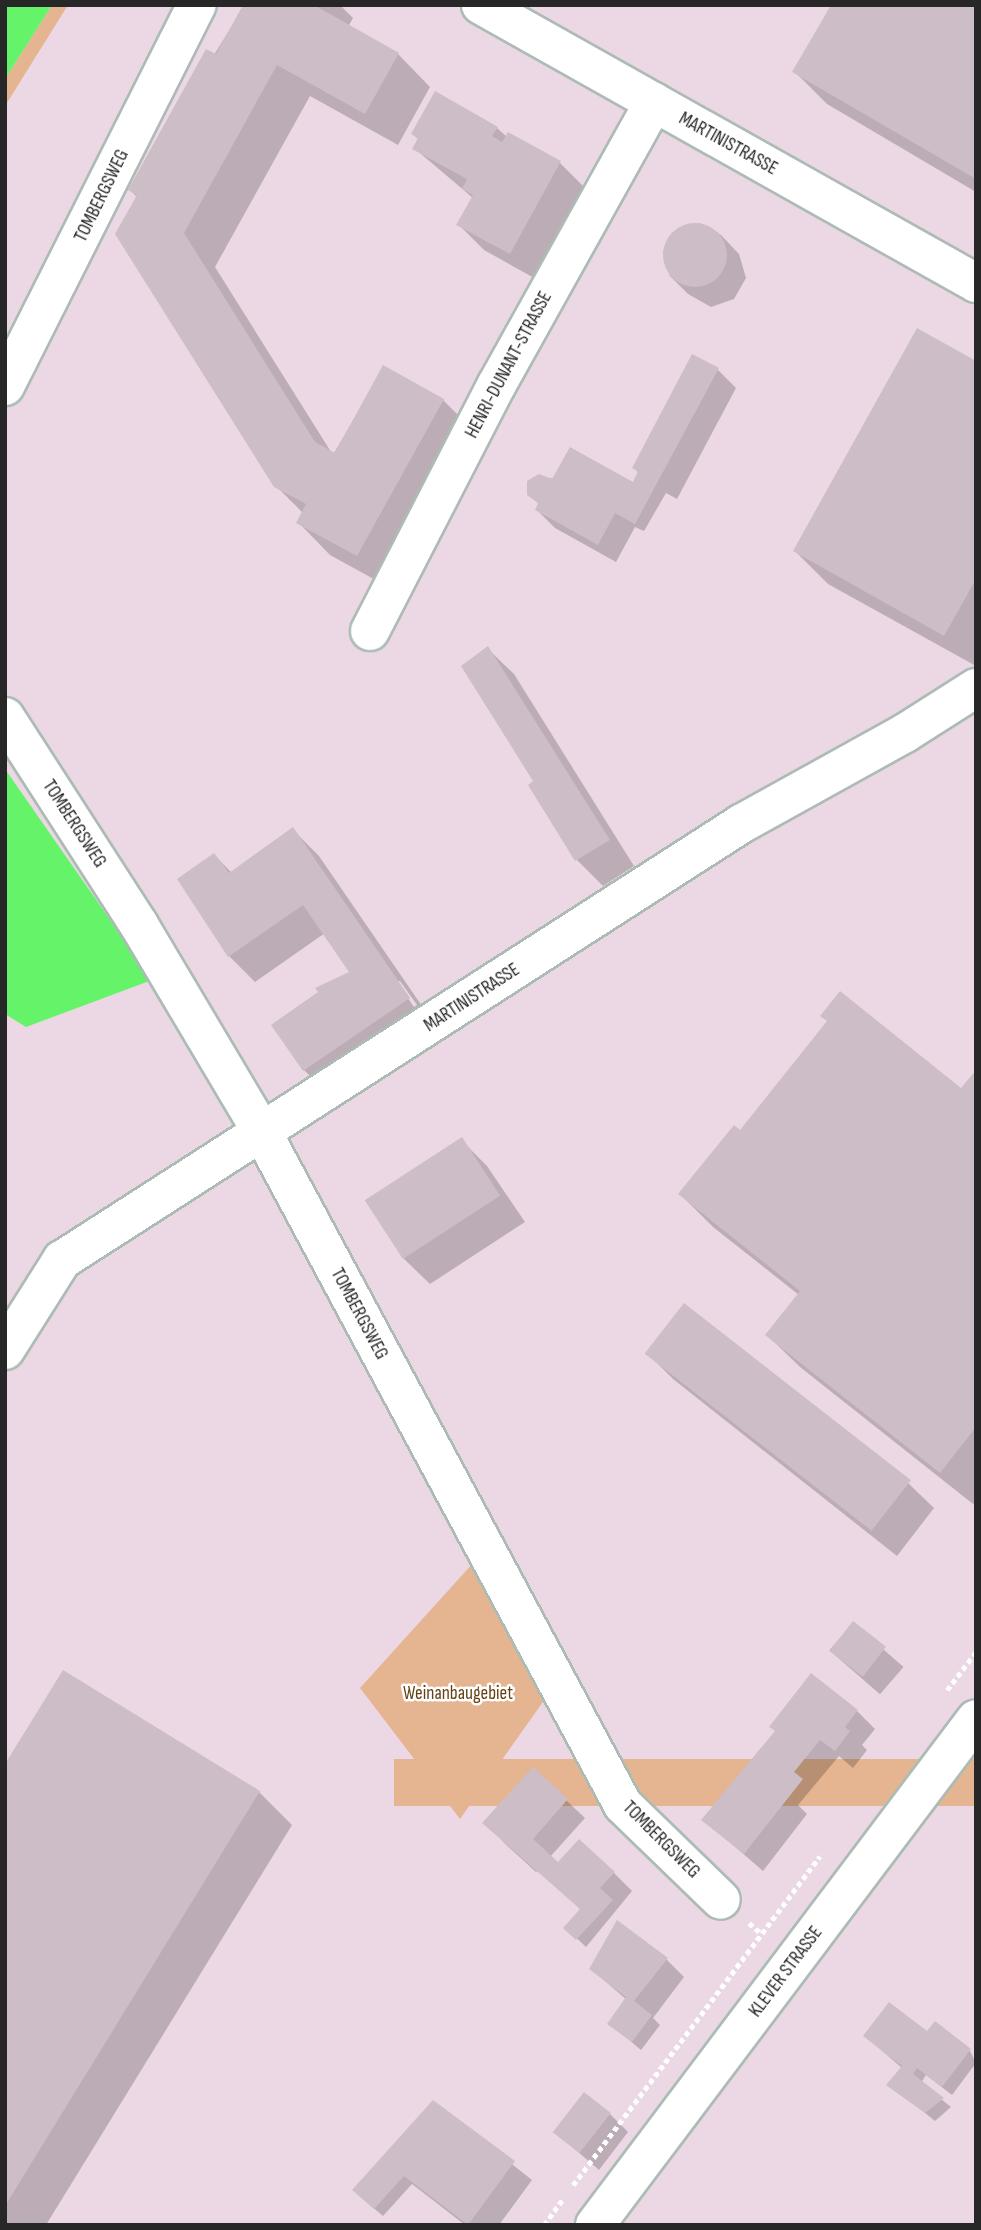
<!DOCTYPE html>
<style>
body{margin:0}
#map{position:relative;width:981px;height:2230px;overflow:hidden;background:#ebd8e4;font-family:"Sofia Sans Condensed",sans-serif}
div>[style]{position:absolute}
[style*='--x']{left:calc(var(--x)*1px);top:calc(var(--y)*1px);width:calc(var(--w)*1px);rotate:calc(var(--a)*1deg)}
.green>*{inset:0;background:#e5b491;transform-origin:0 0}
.water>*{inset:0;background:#65f369}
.shadow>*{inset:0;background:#0003;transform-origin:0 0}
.building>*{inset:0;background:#ccbdc7;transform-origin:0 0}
.round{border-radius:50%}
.path>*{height:4.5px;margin-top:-2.25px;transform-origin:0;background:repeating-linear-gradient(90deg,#fff 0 5px,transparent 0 8.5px)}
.roads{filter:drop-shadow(2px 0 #acbcb5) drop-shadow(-2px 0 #acbcb5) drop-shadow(0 2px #acbcb5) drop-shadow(0 -2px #acbcb5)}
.street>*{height:38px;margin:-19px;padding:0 19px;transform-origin:19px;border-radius:19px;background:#fff}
.secondary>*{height:38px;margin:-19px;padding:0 19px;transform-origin:19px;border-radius:19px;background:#fff}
span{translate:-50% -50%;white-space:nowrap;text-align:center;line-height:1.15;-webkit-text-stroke:5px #fff;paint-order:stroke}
.street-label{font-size:19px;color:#272727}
.park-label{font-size:19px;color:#654216}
.frame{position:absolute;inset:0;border:7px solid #272727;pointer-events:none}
</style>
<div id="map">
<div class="green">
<div style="clip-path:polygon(52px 5px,68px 5px,5px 106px,5px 79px)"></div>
<div style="clip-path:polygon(474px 1562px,545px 1699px,460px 1819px,360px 1688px)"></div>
<div style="left:976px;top:1759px;width:47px;height:582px;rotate:90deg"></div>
</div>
<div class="water">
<div style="clip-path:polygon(5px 5px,52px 5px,5px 79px)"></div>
<div style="clip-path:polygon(5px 769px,152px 980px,26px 1027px,5px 1014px)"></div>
</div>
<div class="shadow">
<div style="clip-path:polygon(245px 5px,340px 5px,353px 18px,348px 27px,398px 54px,430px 87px,398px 145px,310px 96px,215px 267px,333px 455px,384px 367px,443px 400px,476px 433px,390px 588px,330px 555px,298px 522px,303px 513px,275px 485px,138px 198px,130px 190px)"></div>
<div style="clip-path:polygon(976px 5px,976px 192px,827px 104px,794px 71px)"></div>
<div style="clip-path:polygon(497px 128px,507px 137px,560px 163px,586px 189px,536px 279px,484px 250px,458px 224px,473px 198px,414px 148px,419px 140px,413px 134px)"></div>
<div style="clip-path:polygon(699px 223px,721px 235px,739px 254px,746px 278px,734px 299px,711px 307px,688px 294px,670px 276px,663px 252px,675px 231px)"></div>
<div style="clip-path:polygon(976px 363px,976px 666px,828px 584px,795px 551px)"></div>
<div style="clip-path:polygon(718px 370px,736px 388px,677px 499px,666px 493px,644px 531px,635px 527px,616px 562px,555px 528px,537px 510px,541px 503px,527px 487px,533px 477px,633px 484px,639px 473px,634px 468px)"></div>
<div style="clip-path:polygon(488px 649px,514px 674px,634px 866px,603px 886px,577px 860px,531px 785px,535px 781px)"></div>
<div style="clip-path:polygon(evenodd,293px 830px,319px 856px,435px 1025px,330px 1096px,304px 1070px,321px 993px,318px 988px,351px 972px,325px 933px,255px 982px,229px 956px,214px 855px,232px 873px,293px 830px,396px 981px,400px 981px,417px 1005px,414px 1007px,396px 981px)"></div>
<div style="clip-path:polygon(976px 1073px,976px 1501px,973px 1504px,800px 1367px,767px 1335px,799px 1295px,713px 1227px,680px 1194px,961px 1091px)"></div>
<div style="clip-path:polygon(461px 1140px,487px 1166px,525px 1222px,430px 1284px,404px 1259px)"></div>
<div style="clip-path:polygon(647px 1353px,908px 1483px,934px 1508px,897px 1556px,673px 1379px)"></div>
<div style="left:853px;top:1623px;width:67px;height:36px;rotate:41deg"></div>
<div style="clip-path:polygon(857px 1711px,875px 1729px,862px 1745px,867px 1750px,853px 1768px,839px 1756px,798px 1805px,807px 1814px,763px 1871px,704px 1820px,761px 1748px)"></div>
<div style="clip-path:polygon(5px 1768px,259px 1792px,292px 1825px,46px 2225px,5px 2225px)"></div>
<div style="clip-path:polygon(533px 1769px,585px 1818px,550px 1857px,558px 1864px,614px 1873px,632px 1891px,586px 1947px,566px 1928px,582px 1911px,540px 1868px,536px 1872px,502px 1841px)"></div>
<div style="clip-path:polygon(666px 1959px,684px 1977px,653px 2018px,660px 2025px,641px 2050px,609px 2023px,627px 2000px,591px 1969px)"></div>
<div style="clip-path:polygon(865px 2036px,970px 2051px,976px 2063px,952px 2095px,926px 2075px,921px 2083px,951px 2107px,935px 2121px,889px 2084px,902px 2068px)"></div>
<div style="clip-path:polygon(434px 2102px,532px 2180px,499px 2225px,465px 2225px,412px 2184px,383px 2216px,363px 2199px)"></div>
<div style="clip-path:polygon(610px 2114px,628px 2132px,599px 2170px,556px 2133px)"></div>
</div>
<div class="building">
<div style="clip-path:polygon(243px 5px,314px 5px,399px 53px,365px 114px,277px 65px,184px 233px,315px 442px,335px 453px,383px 365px,444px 399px,357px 556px,296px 523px,306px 504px,274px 487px,115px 234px,137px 195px,128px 190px,206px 49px,216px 54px)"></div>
<div style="clip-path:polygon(831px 5px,976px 5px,976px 179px,792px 72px)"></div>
<div style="clip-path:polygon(435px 91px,498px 127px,492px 136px,502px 142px,508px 132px,561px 161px,510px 254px,456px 225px,473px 195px,462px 189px,467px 179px,412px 149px,418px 138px,411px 134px)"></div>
<div class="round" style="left:663px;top:223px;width:64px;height:64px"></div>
<div style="clip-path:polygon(917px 328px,976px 361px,976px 579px,944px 636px,793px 551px)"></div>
<div style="clip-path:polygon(692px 354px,719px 368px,635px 524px,615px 513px,598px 545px,535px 510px,538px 503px,527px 495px,527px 481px,539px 474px,552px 479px,570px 447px,633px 482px,638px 471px,632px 468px)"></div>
<div style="clip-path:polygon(488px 646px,610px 840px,575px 861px,528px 785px,533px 781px,461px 666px)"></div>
<div style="clip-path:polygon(293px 827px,410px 998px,303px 1071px,271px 1025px,318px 992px,315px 988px,349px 972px,303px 905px,228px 957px,177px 879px,214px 853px,229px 873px)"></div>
<div style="clip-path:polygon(840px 991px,961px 1088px,976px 1070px,976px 1427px,940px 1473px,765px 1335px,800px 1291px,678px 1194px,734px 1125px,740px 1130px,827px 1021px,820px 1016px)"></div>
<div style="left:462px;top:1137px;width:70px;height:116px;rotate:57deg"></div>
<div style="left:684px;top:1303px;width:288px;height:64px;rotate:38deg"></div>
<div style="left:853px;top:1621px;width:42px;height:38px;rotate:38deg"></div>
<div style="clip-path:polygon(63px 1670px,260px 1791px,5px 2206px,5px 1764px)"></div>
<div style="clip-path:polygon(811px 1673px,858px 1710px,845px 1727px,850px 1731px,835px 1751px,820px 1740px,794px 1772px,803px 1779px,744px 1854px,701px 1820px,775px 1731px,769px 1727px)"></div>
<div style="clip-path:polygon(533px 1767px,568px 1799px,533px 1839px,558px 1862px,579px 1839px,615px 1872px,600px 1888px,613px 1900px,576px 1940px,563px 1928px,580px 1909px,482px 1823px)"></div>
<div style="clip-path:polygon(617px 1920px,668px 1958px,634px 2001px,652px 2015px,632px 2042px,607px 2024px,626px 1997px,589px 1969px)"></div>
<div style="clip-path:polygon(889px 2002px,927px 2031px,935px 2021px,971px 2049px,942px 2087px,917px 2068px,913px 2074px,944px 2098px,925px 2113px,886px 2085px,902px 2066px,863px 2036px)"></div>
<div style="left:584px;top:2092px;width:34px;height:51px;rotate:38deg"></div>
<div style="clip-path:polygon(433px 2100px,515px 2161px,468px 2225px,404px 2176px,374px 2209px,352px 2190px)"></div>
</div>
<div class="path">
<div style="--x:947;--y:1690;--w:48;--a:-52.7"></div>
<div style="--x:749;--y:1923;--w:16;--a:40"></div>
<div style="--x:573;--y:2185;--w:411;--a:-53.1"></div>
<div style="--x:544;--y:2225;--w:31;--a:-54"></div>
</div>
<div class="roads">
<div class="street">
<div style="--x:5;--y:386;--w:427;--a:-63.3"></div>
<div style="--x:370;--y:631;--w:276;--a:-62.8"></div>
<div style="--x:496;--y:386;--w:325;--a:-60.9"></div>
<div style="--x:5;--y:717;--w:247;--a:57.2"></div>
<div style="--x:139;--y:925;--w:243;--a:59.3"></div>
<div style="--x:263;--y:1134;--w:761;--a:61.79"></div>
<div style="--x:623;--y:1805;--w:136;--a:44.1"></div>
<div style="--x:5;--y:1350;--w:107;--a:-57.7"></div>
<div style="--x:62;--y:1260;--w:807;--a:-32.71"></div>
<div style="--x:741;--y:824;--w:188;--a:-29"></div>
<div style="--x:905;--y:733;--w:84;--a:-32.4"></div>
</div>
<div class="secondary">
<div style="--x:481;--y:5;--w:568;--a:29.32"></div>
<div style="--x:595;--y:2225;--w:633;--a:-53.02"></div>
</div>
</div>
<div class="street-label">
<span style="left:728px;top:144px;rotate:29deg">MARTINISTRASSE</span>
<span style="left:102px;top:196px;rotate:-64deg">TOMBERGSWEG</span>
<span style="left:509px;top:365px;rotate:-62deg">HENRI-DUNANT-STRASSE</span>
<span style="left:74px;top:824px;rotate:57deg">TOMBERGSWEG</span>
<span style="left:472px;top:998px;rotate:-33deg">MARTINISTRASSE</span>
<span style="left:359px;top:1314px;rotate:62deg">TOMBERGSWEG</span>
<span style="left:661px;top:1840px;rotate:45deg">TOMBERGSWEG</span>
<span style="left:786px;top:1972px;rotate:-53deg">KLEVER STRASSE</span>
</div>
<div class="park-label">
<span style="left:458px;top:1694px">Weinanbaugebiet</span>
</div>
<div class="frame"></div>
</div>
